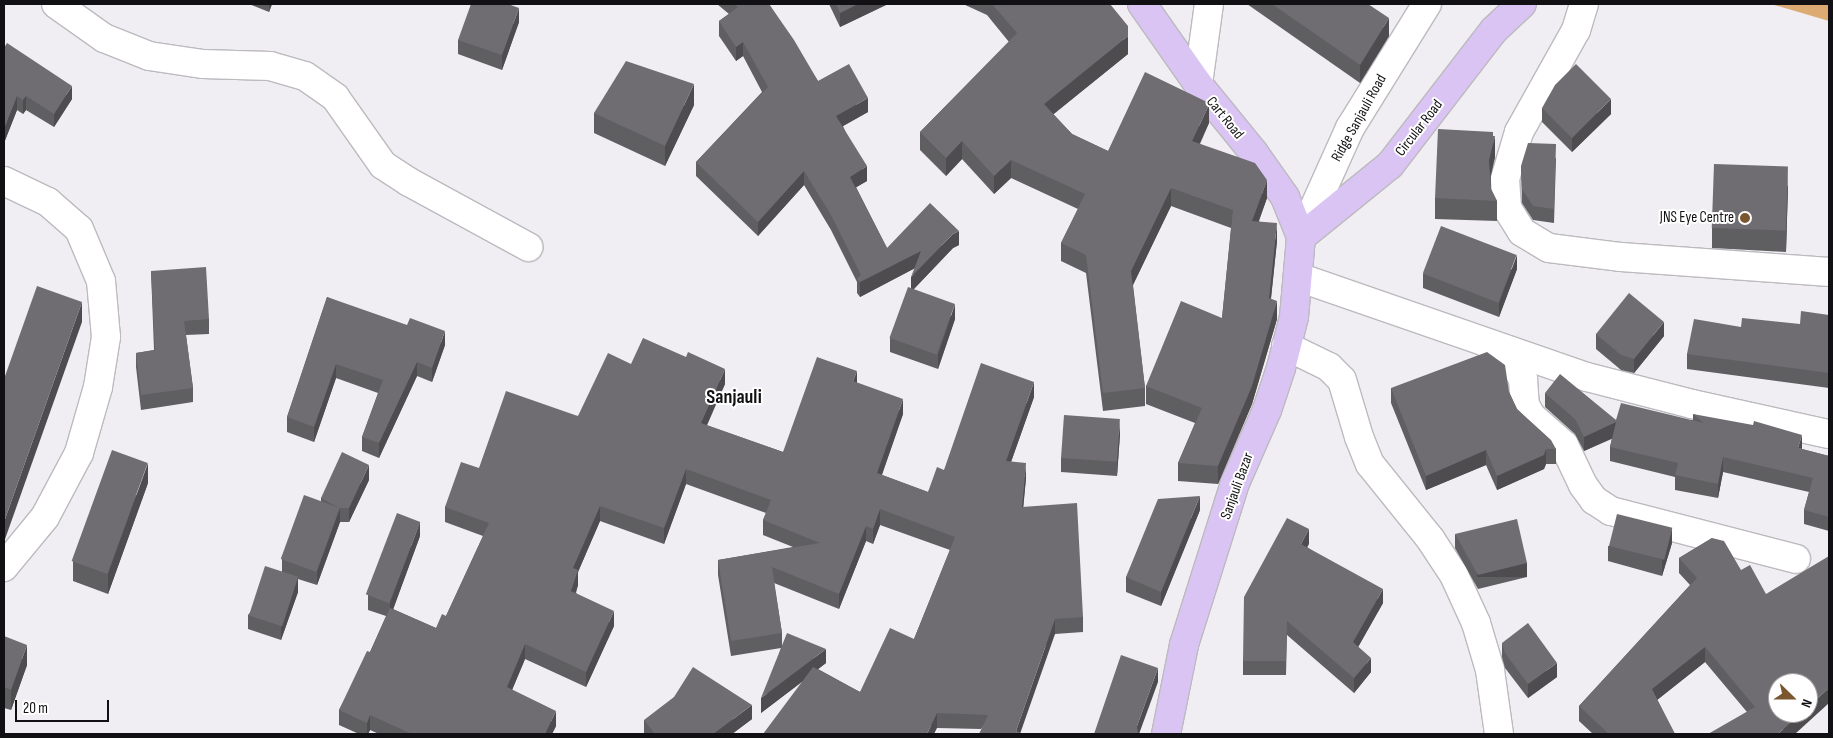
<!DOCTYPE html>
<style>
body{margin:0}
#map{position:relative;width:1833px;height:738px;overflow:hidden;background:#f0eef3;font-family:"Sofia Sans Condensed",sans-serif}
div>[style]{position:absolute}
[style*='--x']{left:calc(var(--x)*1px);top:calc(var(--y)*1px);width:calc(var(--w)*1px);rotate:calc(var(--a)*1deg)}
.forest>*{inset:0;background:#dcab74}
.roads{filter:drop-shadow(1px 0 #bcbabf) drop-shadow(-1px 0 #bcbabf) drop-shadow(0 1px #bcbabf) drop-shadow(0 -1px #bcbabf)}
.minor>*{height:28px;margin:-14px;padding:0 14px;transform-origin:14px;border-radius:14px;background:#fff}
.major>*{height:28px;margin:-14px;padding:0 14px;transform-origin:14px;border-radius:14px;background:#d9c4f4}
.wall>*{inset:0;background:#5f5e61}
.shaded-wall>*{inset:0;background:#4e4c4f;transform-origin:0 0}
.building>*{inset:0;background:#6f6d71;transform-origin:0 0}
.dots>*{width:14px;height:14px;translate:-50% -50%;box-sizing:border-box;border:2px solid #fff;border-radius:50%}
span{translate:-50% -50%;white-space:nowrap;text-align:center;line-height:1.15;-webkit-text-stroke:4px #fff;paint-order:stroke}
.street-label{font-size:15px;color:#111012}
.poi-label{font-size:15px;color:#111012}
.right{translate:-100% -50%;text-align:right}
.district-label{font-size:20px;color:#111012;font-weight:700}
.frame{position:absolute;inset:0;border:5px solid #111012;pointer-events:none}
.north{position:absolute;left:1768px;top:673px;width:50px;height:50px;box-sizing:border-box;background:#fff;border:1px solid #a09fa0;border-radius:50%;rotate:112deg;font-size:14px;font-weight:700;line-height:20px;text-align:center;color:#111012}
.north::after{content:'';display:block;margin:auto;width:18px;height:22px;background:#7a572f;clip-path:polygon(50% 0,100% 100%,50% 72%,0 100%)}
.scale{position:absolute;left:15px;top:700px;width:94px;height:22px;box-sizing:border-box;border:2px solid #111012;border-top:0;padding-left:6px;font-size:15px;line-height:18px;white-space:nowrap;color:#111012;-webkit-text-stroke:4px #fff;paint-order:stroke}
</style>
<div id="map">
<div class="forest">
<div style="clip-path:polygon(1771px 4px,1829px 4px,1829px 21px)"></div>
</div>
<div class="roads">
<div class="minor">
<div style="--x:56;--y:4;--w:59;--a:35.3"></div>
<div style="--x:104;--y:38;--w:48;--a:21.8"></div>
<div style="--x:149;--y:56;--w:55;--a:8.4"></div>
<div style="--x:203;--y:64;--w:67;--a:1.7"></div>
<div style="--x:270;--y:66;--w:36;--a:16"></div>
<div style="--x:305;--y:76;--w:37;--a:35"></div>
<div style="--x:335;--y:97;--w:83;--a:54.8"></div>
<div style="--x:383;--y:165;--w:31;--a:33"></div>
<div style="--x:409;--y:182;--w:136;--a:28.6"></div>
<div style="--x:1584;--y:4;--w:27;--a:107"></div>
<div style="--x:1576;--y:30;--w:117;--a:119.2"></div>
<div style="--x:1519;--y:132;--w:49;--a:106.6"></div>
<div style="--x:1505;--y:179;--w:29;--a:86"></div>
<div style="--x:1507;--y:208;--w:28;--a:58"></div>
<div style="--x:1522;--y:232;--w:31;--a:31"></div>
<div style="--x:1549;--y:248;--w:73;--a:7.1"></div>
<div style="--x:1621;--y:257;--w:209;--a:4.1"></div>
<div style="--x:1198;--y:84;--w:81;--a:-82.2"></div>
<div style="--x:4;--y:181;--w:49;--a:25.5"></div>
<div style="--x:48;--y:202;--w:41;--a:41.1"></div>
<div style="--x:79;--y:229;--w:56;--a:67.1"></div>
<div style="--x:101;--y:281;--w:56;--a:84.9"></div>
<div style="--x:106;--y:337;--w:51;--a:99.1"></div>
<div style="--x:98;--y:387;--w:69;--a:106.1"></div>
<div style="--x:79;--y:453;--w:72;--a:118"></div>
<div style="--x:45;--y:517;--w:65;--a:129.4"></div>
<div style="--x:1301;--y:237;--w:120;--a:-65.8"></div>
<div style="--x:1350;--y:128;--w:146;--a:-58.2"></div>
<div style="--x:1298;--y:277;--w:306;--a:19.1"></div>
<div style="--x:1587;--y:377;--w:108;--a:14.4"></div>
<div style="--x:1692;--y:404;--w:140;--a:12.4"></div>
<div style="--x:1286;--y:346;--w:48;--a:26"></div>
<div style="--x:1329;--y:367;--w:18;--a:45"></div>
<div style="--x:1342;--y:380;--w:59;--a:73.4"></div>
<div style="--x:1359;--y:437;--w:29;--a:68"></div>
<div style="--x:1370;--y:464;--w:97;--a:51.2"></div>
<div style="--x:1431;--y:540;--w:42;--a:56.7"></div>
<div style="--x:1454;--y:575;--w:53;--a:65.4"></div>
<div style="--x:1476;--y:623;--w:49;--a:73.4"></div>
<div style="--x:1490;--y:670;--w:65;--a:82"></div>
<div style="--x:1492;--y:351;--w:31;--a:36"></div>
<div style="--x:1517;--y:369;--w:12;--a:59"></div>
<div style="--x:1523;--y:379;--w:26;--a:86"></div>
<div style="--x:1525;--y:405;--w:13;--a:61"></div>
<div style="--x:1531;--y:416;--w:44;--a:41.3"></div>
<div style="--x:1564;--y:445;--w:44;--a:64.6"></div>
<div style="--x:1583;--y:485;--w:19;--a:54"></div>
<div style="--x:1594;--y:500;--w:20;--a:33"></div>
<div style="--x:1611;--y:511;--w:191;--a:14.5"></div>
</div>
<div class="major">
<div style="--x:1142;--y:4;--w:98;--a:55"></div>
<div style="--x:1198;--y:84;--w:89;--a:50.9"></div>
<div style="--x:1254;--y:153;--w:54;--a:54.8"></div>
<div style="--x:1285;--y:197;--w:43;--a:68.2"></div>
<div style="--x:1301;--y:237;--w:80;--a:95"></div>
<div style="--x:1294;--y:317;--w:53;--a:104.3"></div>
<div style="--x:1281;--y:368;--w:44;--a:108.4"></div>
<div style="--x:1267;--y:410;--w:80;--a:113.7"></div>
<div style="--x:1235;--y:483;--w:170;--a:107.5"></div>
<div style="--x:1184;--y:645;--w:91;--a:101.4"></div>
<div style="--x:1301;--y:237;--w:114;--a:-39"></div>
<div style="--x:1390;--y:165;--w:170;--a:-52.4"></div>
<div style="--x:1494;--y:30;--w:38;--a:-43"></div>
</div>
</div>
<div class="wall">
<div style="clip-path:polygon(249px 4px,272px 4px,269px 12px)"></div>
<div style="clip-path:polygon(717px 4px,769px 4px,818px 81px,868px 112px,843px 126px,867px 181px,856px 187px,887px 248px,959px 245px,953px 248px,913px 290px,955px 319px,938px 369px,890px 352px,890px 338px,911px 289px,915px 268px,860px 297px,857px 293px,857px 282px,831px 230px,804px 185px,758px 236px,696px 176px,696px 162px,762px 92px,743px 56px,736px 61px,719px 36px,719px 21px,729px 14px)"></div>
<div style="clip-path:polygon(829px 4px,888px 4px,840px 27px)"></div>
<div style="clip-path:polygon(963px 4px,1110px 4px,1128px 54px,1053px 114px,1072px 134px,1108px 151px,1209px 123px,1200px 144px,1267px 198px,1259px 221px,1277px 241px,1271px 299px,1277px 319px,1252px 404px,1218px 484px,1178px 481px,1178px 463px,1195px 423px,1146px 404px,1146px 386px,1222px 318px,1231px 228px,1171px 206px,1133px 285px,1145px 388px,1145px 406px,1103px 411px,1086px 273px,1061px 261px,1061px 243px,1078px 209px,1011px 178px,994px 194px,962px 159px,946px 176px,920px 150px,920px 132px,1009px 42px,987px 15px)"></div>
<div style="clip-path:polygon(1247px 4px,1368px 4px,1389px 36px,1360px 83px)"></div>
<div style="clip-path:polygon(519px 22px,502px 70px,458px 54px,458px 40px)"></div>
<div style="clip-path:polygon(4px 48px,72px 99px,54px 127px,26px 110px,23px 114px,17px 110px,4px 143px)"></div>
<div style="clip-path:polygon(694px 105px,665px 166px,594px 133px,594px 113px)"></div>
<div style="clip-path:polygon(1542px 108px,1611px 114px,1572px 152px,1542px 122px)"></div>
<div style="clip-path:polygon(1493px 136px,1495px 157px,1491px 176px,1491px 189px,1497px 201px,1497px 221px,1435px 219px,1435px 198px)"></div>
<div style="clip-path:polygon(1556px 158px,1554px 223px,1533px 220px,1522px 203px,1521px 166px)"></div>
<div style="clip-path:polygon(1788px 186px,1786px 252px,1712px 248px,1712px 228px)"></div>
<div style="clip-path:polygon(1517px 269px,1499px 317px,1423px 288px,1423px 274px)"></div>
<div style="clip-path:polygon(151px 271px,209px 319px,209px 334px,186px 335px,193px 388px,193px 402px,141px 410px,136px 367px,136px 353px,154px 350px)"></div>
<div style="clip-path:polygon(327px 297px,445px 345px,432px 382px,417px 376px,379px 458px,362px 451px,362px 437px,378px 393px,336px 378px,314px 442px,287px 432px,287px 417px)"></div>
<div style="clip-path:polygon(1829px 315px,1829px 388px,1687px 369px,1687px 354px,1741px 327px,1800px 324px)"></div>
<div style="clip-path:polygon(1596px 334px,1664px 336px,1634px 373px,1621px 370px,1596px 349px)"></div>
<div style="clip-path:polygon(evenodd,686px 357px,725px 384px,706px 425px,783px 452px,857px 383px,903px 414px,882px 475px,928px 492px,944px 470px,1034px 397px,1011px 462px,1026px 478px,1023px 507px,1083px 617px,1083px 632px,1055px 634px,981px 729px,937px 728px,802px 682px,761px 713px,781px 648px,731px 656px,718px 575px,718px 560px,793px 547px,763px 535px,763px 520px,766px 513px,686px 484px,664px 544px,600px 521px,578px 572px,578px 585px,576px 593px,614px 626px,586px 687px,525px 659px,512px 690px,556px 726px,552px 734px,379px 734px,370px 730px,368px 734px,359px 734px,339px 725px,339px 710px,370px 652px,386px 616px,368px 610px,368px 595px,420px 536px,393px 609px,436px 628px,446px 616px,483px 536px,445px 522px,445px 507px,479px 468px,578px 416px,631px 364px,686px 357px,880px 525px,950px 550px,914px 639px,860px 692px,818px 669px,826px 663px,782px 646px,782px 633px,774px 583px,839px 609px,866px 541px,873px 544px,880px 525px)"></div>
<div style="clip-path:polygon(1391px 388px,1509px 392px,1517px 409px,1556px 449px,1556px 464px,1546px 464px,1544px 469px,1497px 490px,1486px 465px,1426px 490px,1391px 403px)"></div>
<div style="clip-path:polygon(1545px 393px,1616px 420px,1693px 420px,1693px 414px,1802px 449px,1829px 456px,1829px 531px,1804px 524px,1804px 510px,1809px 492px,1723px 472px,1718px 498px,1675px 490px,1675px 477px,1610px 461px,1610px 447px,1612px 438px,1584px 451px,1575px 434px,1545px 407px)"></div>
<div style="clip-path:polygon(1120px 434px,1117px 476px,1061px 472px,1061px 458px)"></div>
<div style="clip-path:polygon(369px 480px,349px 522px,340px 522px,317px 585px,298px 579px,298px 592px,281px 640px,248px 629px,248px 615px,282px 572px,282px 559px,321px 501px,321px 498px)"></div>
<div style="clip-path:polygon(148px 483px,108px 594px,73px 581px,73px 561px)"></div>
<div style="clip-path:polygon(1200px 510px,1161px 606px,1126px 592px,1126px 577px)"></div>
<div style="clip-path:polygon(1455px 534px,1527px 577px,1478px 589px,1455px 548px)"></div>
<div style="clip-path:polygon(1712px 538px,1795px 734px,1747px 712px,1705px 662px,1657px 700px,1675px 734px,1593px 734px,1579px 721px,1579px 706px,1690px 585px,1679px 573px,1679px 558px)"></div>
<div style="clip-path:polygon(1672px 543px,1662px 576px,1608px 561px,1608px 546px)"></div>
<div style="clip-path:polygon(1309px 544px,1307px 547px,1383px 603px,1358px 647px,1371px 672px,1354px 693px,1287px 635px,1286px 675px,1243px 675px,1243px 661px)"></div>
<div style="clip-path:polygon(4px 636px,27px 665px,11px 710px,4px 708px)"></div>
<div style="clip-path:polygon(1502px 643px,1557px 677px,1528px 698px,1505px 668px,1502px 657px)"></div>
<div style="clip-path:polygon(752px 719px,732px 734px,644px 734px,644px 720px)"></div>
</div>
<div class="shaded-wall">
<div style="clip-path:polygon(269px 4px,272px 4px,269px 12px)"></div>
<div style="clip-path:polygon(858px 4px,888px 4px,840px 27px,840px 13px)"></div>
<div style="clip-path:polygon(519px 8px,519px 22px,502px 70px,502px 55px)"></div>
<div style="clip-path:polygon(1389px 18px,1389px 36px,1360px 83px,1360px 65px)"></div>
<div style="clip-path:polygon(1128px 36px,1128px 54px,1044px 122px,1044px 104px)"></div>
<div style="clip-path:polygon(743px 42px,743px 56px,736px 61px,736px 47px)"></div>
<div style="clip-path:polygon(694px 84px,694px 105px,665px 166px,665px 146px)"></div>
<div style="clip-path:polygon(72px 86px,72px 99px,54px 127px,54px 114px)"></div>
<div style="clip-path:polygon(17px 96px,17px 110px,4px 143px,4px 129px)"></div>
<div style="clip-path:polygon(26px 96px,26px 110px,23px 114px,23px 100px)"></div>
<div style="clip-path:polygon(868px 98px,868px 112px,836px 130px,836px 116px)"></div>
<div style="clip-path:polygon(1611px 99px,1611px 114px,1572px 152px,1572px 138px)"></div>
<div style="clip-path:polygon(1209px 105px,1209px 123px,1192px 159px,1192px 141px)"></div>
<div style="clip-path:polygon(1495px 136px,1495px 157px,1489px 180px,1489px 160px)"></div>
<div style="clip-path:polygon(962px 141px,962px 159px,946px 176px,946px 158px)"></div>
<div style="clip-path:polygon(1011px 160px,1011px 178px,994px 194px,994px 176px)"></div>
<div style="clip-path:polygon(867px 166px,867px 181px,850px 191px,850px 177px)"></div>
<div style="clip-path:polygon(1788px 166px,1788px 186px,1786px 252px,1786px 232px)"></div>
<div style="clip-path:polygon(804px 171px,804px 185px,758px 236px,758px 222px)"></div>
<div style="clip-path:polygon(1267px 180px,1267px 198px,1252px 239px,1252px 221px)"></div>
<div style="clip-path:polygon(1171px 188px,1171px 206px,1131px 289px,1131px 271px)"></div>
<div style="clip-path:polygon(1277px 223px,1277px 241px,1269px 316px,1269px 298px)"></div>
<div style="clip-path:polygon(959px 231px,959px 245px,953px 248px,911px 292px,911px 277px,953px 234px)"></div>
<div style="clip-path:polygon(921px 251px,921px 265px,860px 297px,860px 282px)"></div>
<div style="clip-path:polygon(1517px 255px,1517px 269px,1499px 317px,1499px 303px)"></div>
<div style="clip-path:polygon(1277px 301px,1277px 319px,1252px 404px,1218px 484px,1218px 466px)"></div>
<div style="clip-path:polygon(82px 302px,82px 322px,4px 542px,4px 522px)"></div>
<div style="clip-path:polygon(955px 304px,955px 319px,938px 369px,938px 355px)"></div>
<div style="clip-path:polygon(1664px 322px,1664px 336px,1634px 373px,1634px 359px)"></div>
<div style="clip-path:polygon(445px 331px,445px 345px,432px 382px,432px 368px)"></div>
<div style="clip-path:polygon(417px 362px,417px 376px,379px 458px,379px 443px)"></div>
<div style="clip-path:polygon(336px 364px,336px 378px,314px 442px,314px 427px)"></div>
<div style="clip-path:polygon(725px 369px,725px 384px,701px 439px,701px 423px)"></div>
<div style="clip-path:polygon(857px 371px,857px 386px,853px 381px)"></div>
<div style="clip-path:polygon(1034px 382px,1034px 397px,1006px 476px,1006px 461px)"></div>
<div style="clip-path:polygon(903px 399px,903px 414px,877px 488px,877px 473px)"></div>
<div style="clip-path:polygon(1120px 419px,1120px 434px,1117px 476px,1117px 462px)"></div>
<div style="clip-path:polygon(1616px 422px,1616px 437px,1584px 451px,1584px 437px)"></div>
<div style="clip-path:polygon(1802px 435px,1802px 449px,1798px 448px)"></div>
<div style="clip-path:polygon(1546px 449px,1546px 464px,1544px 469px,1497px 490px,1497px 476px)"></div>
<div style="clip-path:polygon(1486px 450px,1486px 465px,1426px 490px,1426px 476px)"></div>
<div style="clip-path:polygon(1723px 457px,1723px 472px,1718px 498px,1718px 484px)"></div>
<div style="clip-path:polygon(148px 463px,148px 483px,108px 594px,108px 574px)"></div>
<div style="clip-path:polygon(1026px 463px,1026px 478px,1022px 522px,1022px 507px)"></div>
<div style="clip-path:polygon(369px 465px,369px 480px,349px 522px,349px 508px)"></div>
<div style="clip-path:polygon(686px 469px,686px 484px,664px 544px,664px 528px)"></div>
<div style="clip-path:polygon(1200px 496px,1200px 510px,1161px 606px,1161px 592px)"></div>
<div style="clip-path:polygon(600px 506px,600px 521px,578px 572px,578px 585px,571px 606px,571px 591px,573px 568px)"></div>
<div style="clip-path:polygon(340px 508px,340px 522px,317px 585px,317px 571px)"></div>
<div style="clip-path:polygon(880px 509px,880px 525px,873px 544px,873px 529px)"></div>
<div style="clip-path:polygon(420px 522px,420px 536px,390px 618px,390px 603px)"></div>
<div style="clip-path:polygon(866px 526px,866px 541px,839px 609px,839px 594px)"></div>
<div style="clip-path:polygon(1672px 528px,1672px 543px,1662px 576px,1662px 562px)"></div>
<div style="clip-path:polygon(1309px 529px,1309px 544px,1301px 558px,1301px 544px)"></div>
<div style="left:1527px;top:563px;width:14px;height:50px;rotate:90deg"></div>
<div style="clip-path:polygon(298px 577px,298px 592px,281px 640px,281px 625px)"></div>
<div style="clip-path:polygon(1383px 589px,1383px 603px,1353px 656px,1353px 642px)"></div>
<div style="clip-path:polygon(614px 611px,614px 626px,586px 687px,586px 672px)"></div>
<div style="clip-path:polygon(1055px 619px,1055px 634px,1020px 734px,1016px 731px)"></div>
<div style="clip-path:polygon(525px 644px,525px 659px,507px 702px,507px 687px)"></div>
<div style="clip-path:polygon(27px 645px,27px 665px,11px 710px,11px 690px)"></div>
<div style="clip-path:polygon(1705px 647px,1705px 662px,1652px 704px,1652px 689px)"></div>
<div style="clip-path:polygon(826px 649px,826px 663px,761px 713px,761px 698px)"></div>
<div style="clip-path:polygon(1371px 658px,1371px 672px,1354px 693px,1354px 678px)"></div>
<div style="clip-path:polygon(1557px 663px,1557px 677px,1528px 698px,1528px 684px)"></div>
<div style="clip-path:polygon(1158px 668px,1158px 682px,1139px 734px,1137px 734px,1137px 726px)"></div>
<div style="clip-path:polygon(1829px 688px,1829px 703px,1795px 734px,1778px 734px,1801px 713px,1808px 713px,1808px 707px)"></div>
<div style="clip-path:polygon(752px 705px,752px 719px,732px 734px,713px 734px)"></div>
<div style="clip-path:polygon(556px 711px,556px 726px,552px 734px,545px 734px)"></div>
<div style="clip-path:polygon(937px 713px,937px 728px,934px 734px,927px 734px)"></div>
<div style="clip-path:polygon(370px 715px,370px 730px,368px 734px,367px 734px,367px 723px)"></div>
</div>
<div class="building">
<div style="clip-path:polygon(471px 4px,508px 4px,519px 8px,502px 55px,458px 40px)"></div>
<div style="clip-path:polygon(733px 4px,769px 4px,794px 40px,818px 81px,849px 64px,868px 98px,836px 116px,867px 166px,850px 177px,887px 248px,930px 203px,959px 231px,953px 234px,911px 277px,921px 251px,860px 282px,857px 279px,861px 275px,831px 215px,804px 171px,758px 222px,696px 162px,768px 87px,743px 42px,736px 47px,719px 21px,738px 7px)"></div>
<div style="clip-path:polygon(836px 4px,858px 4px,840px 13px)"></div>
<div style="clip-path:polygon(992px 4px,1110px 4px,1128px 26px,1128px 36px,1044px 104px,1072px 134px,1108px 151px,1145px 72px,1207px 102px,1209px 105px,1192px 141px,1255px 163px,1267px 180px,1252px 221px,1277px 223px,1269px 298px,1277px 301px,1252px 386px,1218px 466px,1178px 463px,1202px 408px,1146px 386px,1181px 301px,1222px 318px,1233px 210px,1171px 188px,1131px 271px,1145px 388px,1103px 393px,1086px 255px,1061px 243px,1085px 194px,1011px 160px,994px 176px,962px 141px,946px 158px,920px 132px,1017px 33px)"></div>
<div style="clip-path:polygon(1272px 4px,1368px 4px,1389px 18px,1360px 65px)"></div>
<div style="clip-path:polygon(7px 43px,72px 86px,54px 114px,26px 96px,23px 100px,17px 96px,4px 129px,4px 48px)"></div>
<div style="clip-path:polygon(626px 61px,694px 84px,665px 146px,594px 113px)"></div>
<div style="clip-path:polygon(1576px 64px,1611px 99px,1572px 138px,1542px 108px,1555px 85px)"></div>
<div style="clip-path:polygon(1438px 129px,1493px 132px,1493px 136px,1495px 136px,1489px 160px,1491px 189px,1497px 201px,1435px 198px)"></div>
<div style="clip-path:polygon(1528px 143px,1556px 144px,1554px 209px,1533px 206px,1522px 189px,1521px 166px)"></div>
<div style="left:1714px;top:164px;width:74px;height:64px;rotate:2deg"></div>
<div style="left:1441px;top:226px;width:81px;height:51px;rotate:21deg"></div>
<div style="clip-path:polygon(206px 267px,209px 319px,184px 321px,193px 388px,141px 395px,136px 353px,155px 350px,151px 271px)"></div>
<div style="clip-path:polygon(37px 286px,82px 302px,4px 522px,4px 379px)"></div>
<div style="left:908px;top:287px;width:50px;height:54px;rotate:20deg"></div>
<div style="clip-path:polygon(1629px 293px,1664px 322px,1634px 359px,1621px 355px,1596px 334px)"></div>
<div style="clip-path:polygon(327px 297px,407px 325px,410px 318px,445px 331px,432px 368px,417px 362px,379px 443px,362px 437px,383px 380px,336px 364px,314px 427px,287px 417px)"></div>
<div style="clip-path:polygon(1801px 311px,1829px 315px,1829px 373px,1687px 354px,1694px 319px,1741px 327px,1742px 318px,1800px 324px)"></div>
<div style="clip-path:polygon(643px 338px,686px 357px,688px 352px,725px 369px,701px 423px,783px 452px,817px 357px,857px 371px,853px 381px,903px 399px,877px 473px,928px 492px,937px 467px,944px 470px,981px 363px,1034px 382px,1006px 461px,1026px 463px,1022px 507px,1077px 503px,1083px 617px,1055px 619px,1016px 731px,1022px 734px,979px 734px,988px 715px,937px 713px,927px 734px,763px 734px,813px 667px,860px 692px,890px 628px,914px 639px,955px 537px,880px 509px,873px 529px,866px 526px,839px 594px,772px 567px,782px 633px,731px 641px,718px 560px,820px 543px,763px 520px,771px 500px,686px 469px,664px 528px,600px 506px,573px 568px,578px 570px,571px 591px,614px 611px,586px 672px,525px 644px,507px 687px,556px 711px,545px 734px,412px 734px,370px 715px,367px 723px,339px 710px,367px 651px,370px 652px,390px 608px,436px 628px,442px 614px,446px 616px,489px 523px,445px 507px,461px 462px,479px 468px,506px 391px,578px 416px,608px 353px,631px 364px)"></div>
<div style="clip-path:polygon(1487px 352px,1505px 365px,1509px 392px,1517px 409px,1551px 440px,1556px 449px,1546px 449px,1544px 455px,1497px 476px,1486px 450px,1426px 476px,1391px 388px)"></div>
<div style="clip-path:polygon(1560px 374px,1616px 420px,1621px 403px,1704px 423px,1693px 414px,1753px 425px,1754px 421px,1802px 435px,1798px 448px,1829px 456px,1829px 517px,1804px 510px,1813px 478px,1723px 457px,1718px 484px,1675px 475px,1678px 463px,1610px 447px,1616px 422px,1584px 437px,1575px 419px,1545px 393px)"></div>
<div style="left:1064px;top:415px;width:56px;height:43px;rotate:4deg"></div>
<div style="left:112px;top:450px;width:38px;height:118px;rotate:20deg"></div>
<div style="clip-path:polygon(342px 452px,369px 465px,349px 508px,339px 508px,321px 498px)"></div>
<div style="left:304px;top:495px;width:38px;height:68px;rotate:20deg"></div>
<div style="clip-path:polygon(1200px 496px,1161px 592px,1126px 577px,1158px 499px)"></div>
<div style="left:397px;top:513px;width:25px;height:87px;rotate:21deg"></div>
<div style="left:1617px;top:514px;width:57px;height:33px;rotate:14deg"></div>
<div style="clip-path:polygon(1287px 518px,1309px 529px,1301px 544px,1383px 589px,1353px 642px,1371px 658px,1354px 678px,1287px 621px,1286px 661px,1243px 661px,1244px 597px)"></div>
<div style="clip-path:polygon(1517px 519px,1527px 563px,1478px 575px,1455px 534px)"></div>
<div style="clip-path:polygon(1712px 538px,1724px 541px,1741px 570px,1750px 565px,1766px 594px,1829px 556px,1829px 688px,1808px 707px,1808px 683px,1778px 683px,1778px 713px,1801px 713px,1778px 734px,1708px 734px,1755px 707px,1705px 647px,1652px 689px,1675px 734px,1609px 734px,1579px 706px,1697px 578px,1679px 558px)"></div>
<div style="left:265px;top:566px;width:35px;height:52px;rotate:18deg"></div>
<div style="clip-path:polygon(1528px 623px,1557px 663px,1528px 684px,1505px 653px,1502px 643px)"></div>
<div style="clip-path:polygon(787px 633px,826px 649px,761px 698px)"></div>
<div style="clip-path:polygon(4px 636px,27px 645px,11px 690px,4px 687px)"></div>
<div style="clip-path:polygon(1121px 655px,1158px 668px,1137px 726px,1138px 734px,1094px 734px)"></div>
<div style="clip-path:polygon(693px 667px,752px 705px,713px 734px,655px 734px,644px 720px,674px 697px)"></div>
</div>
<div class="dots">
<div style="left:1745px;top:218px;background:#7a572f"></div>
</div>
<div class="street-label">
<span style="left:1225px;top:118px;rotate:51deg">Cart Road</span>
<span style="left:1359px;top:118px;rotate:-61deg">Ridge Sanjauli Road</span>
<span style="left:1419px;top:128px;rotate:-52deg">Circular Road</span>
<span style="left:1237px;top:486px;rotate:-70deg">Sanjauli Bazar</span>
</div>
<div class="poi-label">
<span class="right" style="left:1734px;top:218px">JNS Eye Centre</span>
</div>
<div class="district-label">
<span style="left:734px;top:397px">Sanjauli</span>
</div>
<div class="frame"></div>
<div class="north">N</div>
<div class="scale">20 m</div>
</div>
